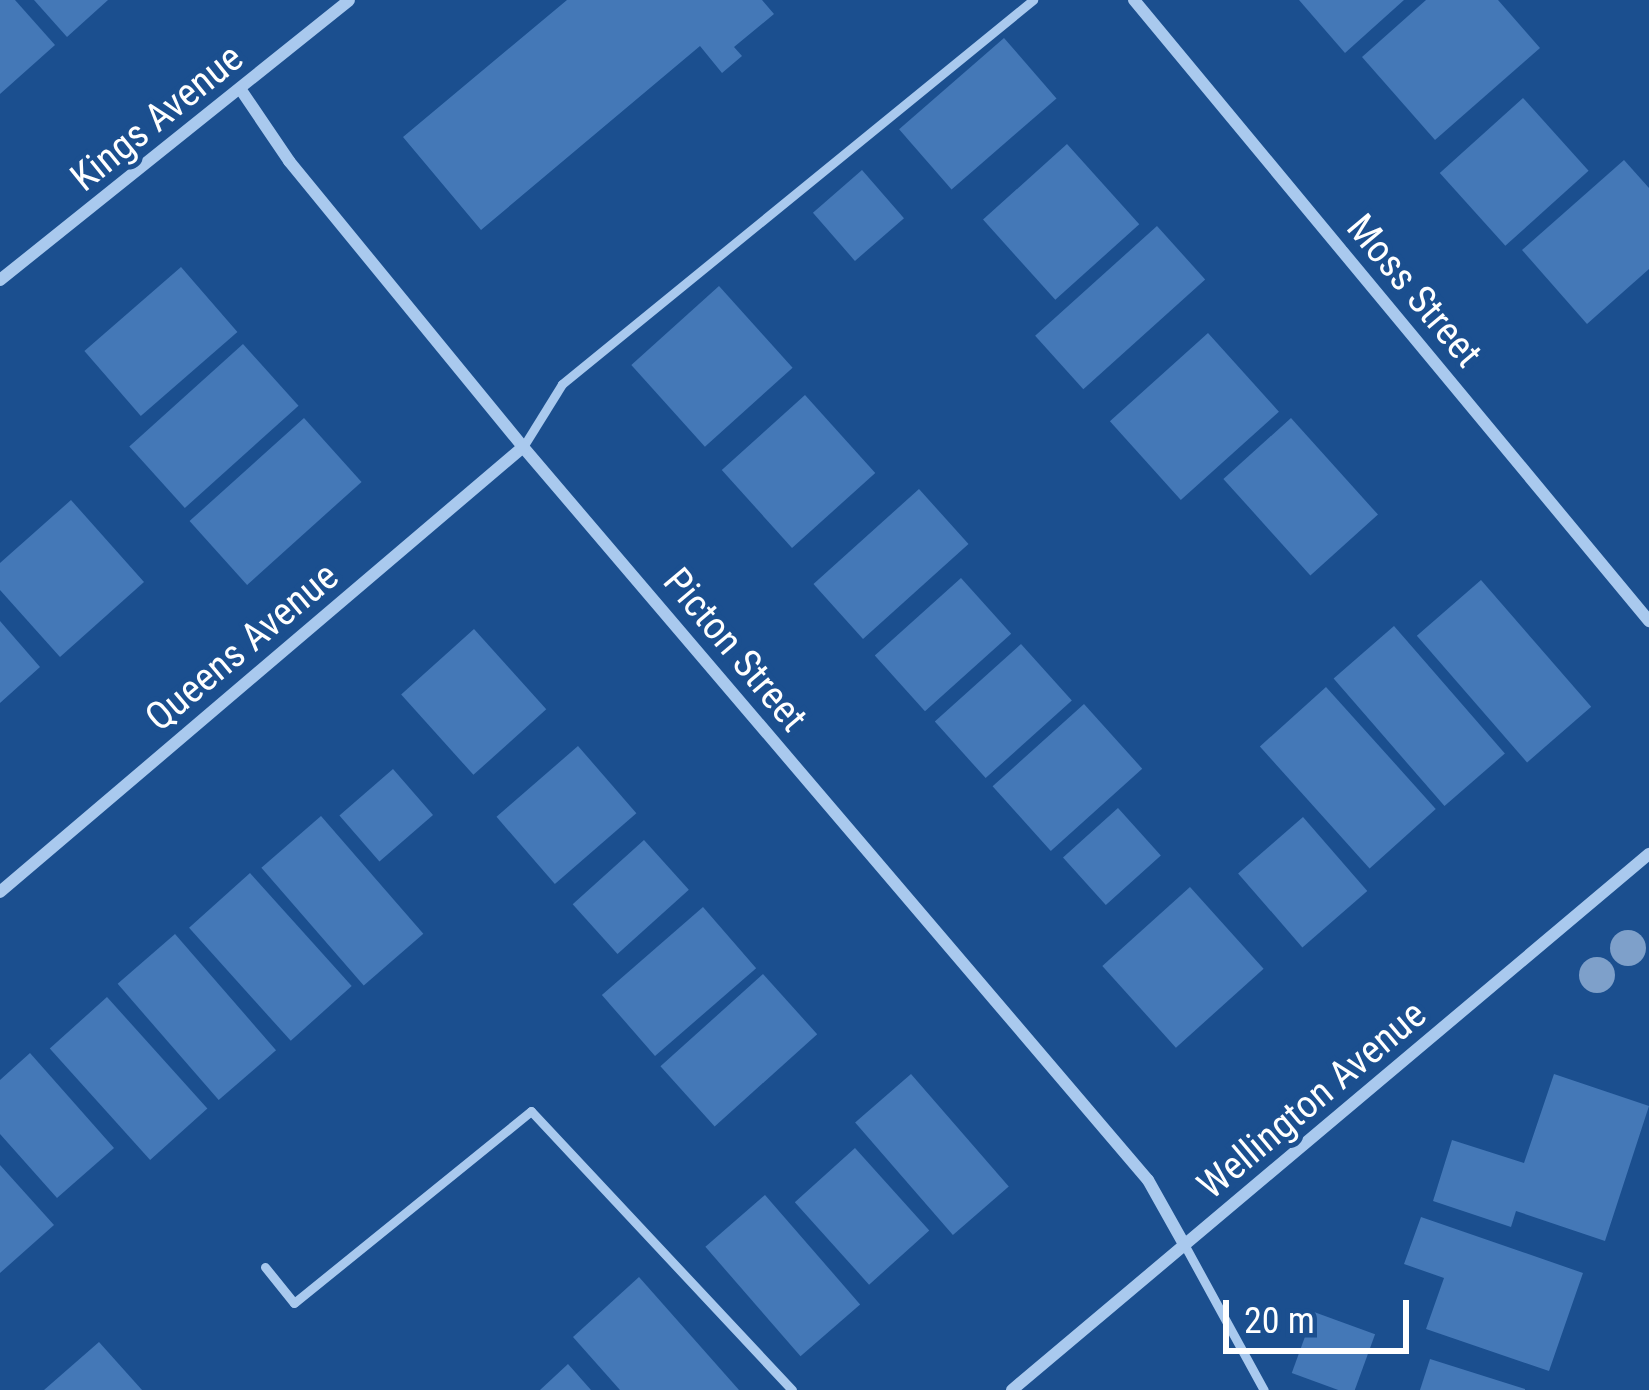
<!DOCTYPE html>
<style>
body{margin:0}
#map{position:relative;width:1649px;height:1390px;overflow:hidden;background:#1b4f8f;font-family:"Roboto Condensed",sans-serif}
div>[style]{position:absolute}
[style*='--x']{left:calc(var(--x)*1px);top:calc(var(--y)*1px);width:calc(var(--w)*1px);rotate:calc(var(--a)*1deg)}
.building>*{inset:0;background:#4478b7;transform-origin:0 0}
.service>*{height:9px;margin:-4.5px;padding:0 4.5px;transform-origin:4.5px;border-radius:4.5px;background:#a9c9ee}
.minor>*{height:12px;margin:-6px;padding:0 6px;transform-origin:6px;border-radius:6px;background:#a9c9ee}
.trees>*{width:36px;height:36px;margin:-18px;border-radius:50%;background:#7ea0ca}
span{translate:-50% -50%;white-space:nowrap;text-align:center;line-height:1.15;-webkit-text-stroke:10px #1b4f8f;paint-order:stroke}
.street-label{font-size:39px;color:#fff}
.scale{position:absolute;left:1223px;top:1300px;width:186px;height:54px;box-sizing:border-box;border:6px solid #fff;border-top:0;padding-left:15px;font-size:36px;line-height:42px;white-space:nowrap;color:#fff;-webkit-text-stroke:9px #1b4f8f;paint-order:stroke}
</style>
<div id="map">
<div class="building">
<div style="clip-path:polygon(0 0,15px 0,55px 45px,0 94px)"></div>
<div style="clip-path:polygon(34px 0,108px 0,67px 37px)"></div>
<div style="clip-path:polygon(567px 0,762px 0,774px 14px,734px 47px,742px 56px,722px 73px,700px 46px,481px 230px,403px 137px)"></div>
<div style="clip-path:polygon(1299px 0,1404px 0,1345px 53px)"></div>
<div style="clip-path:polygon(1426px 0,1498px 0,1540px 48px,1435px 140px,1362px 57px)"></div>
<div style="left:1004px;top:38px;width:80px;height:139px;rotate:49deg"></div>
<div style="left:1523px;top:98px;width:98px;height:112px;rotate:48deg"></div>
<div style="left:1067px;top:144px;width:108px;height:113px;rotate:48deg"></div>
<div style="clip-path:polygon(1624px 160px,1649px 188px,1649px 269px,1587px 324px,1522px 250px)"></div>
<div style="left:862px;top:170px;width:64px;height:65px;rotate:49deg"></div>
<div style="left:1157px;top:226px;width:72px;height:164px;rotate:48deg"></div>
<div style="left:181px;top:267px;width:86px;height:128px;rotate:49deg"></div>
<div style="left:719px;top:286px;width:110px;height:118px;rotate:48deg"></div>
<div style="left:1208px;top:333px;width:106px;height:132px;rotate:48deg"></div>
<div style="left:243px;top:344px;width:83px;height:153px;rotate:48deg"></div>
<div style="left:805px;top:395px;width:105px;height:112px;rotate:48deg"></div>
<div style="left:304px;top:418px;width:86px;height:154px;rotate:48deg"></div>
<div style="left:1291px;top:418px;width:130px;height:91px;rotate:48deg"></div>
<div style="left:919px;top:489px;width:74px;height:142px;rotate:48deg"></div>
<div style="clip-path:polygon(71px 500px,144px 582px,60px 657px,0 590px,0 563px)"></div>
<div style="left:961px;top:578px;width:75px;height:116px;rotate:48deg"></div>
<div style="left:1481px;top:580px;width:168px;height:85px;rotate:49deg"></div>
<div style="clip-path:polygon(0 621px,40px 667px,0 703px)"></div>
<div style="left:1394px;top:626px;width:169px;height:80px;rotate:49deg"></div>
<div style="left:474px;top:629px;width:108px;height:98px;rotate:48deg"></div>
<div style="left:1021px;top:644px;width:76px;height:116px;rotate:48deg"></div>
<div style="left:1326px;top:687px;width:164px;height:89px;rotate:48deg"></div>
<div style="left:1084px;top:704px;width:87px;height:123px;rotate:48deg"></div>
<div style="left:578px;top:746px;width:89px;height:108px;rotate:49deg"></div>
<div style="left:393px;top:769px;width:61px;height:71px;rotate:49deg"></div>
<div style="left:1118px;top:808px;width:64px;height:74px;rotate:48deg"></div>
<div style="left:321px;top:816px;width:156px;height:79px;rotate:49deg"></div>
<div style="left:1303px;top:817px;width:98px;height:86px;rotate:49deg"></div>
<div style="left:644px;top:840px;width:67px;height:96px;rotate:48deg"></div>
<div style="left:250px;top:873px;width:152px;height:82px;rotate:48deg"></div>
<div style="left:1190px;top:887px;width:110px;height:118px;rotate:48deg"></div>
<div style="left:703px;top:907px;width:81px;height:134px;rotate:49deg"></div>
<div style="left:175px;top:934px;width:154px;height:76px;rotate:49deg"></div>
<div style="left:763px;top:974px;width:81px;height:138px;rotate:48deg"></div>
<div style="left:107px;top:997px;width:150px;height:77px;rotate:48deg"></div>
<div style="clip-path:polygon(30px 1053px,114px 1148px,57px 1198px,0 1134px,0 1080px)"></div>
<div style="left:911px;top:1074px;width:149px;height:74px;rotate:49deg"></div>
<div style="clip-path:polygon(1554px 1074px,1649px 1106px,1605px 1241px,1516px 1211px,1511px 1227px,1433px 1201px,1452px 1140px,1524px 1163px)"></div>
<div style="left:855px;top:1148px;width:111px;height:81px;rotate:48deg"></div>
<div style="clip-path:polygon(0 1165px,54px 1225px,0 1273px)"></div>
<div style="left:765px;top:1195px;width:145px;height:79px;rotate:49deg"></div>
<div style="clip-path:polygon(1421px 1217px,1583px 1273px,1549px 1371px,1426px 1329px,1444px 1278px,1404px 1264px)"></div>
<div style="clip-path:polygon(639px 1277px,739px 1390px,620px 1390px,573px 1337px)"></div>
<div style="left:1314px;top:1312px;width:65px;height:65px;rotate:20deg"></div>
<div style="clip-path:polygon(99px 1342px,142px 1390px,44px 1390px)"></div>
<div style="clip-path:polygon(1430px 1359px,1525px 1389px,1525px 1390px,1420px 1390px)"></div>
<div style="clip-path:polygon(568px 1364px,591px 1390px,540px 1390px)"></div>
</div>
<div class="service">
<div style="--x:523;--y:447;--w:74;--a:-58.2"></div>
<div style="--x:562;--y:384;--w:608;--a:-39.19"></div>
<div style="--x:1185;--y:1246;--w:164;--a:61.3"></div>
<div style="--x:265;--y:1267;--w:46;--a:51.1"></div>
<div style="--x:294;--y:1303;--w:305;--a:-39"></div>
<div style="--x:531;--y:1111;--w:382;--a:46.9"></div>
</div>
<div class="minor">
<div style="--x:1134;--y:0;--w:807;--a:50.33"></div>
<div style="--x:241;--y:90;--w:86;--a:55.9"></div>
<div style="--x:289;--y:161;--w:370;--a:50.7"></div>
<div style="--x:523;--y:447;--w:963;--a:49.55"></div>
<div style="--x:1148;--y:1180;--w:76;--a:60.7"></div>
<div style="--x:0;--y:280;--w:447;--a:-38.7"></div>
<div style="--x:0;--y:892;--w:687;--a:-40.39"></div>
<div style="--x:1012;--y:1390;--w:833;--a:-40.08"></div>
</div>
<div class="trees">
<div style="left:1628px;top:948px"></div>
<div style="left:1597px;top:975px"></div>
</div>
<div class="street-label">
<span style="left:157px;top:118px;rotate:-39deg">Kings Avenue</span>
<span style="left:1414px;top:291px;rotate:50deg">Moss Street</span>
<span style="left:242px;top:647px;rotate:-40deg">Queens Avenue</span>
<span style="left:735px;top:650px;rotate:50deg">Picton Street</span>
<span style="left:1312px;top:1100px;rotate:-40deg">Wellington Avenue</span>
</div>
<div class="scale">20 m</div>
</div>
